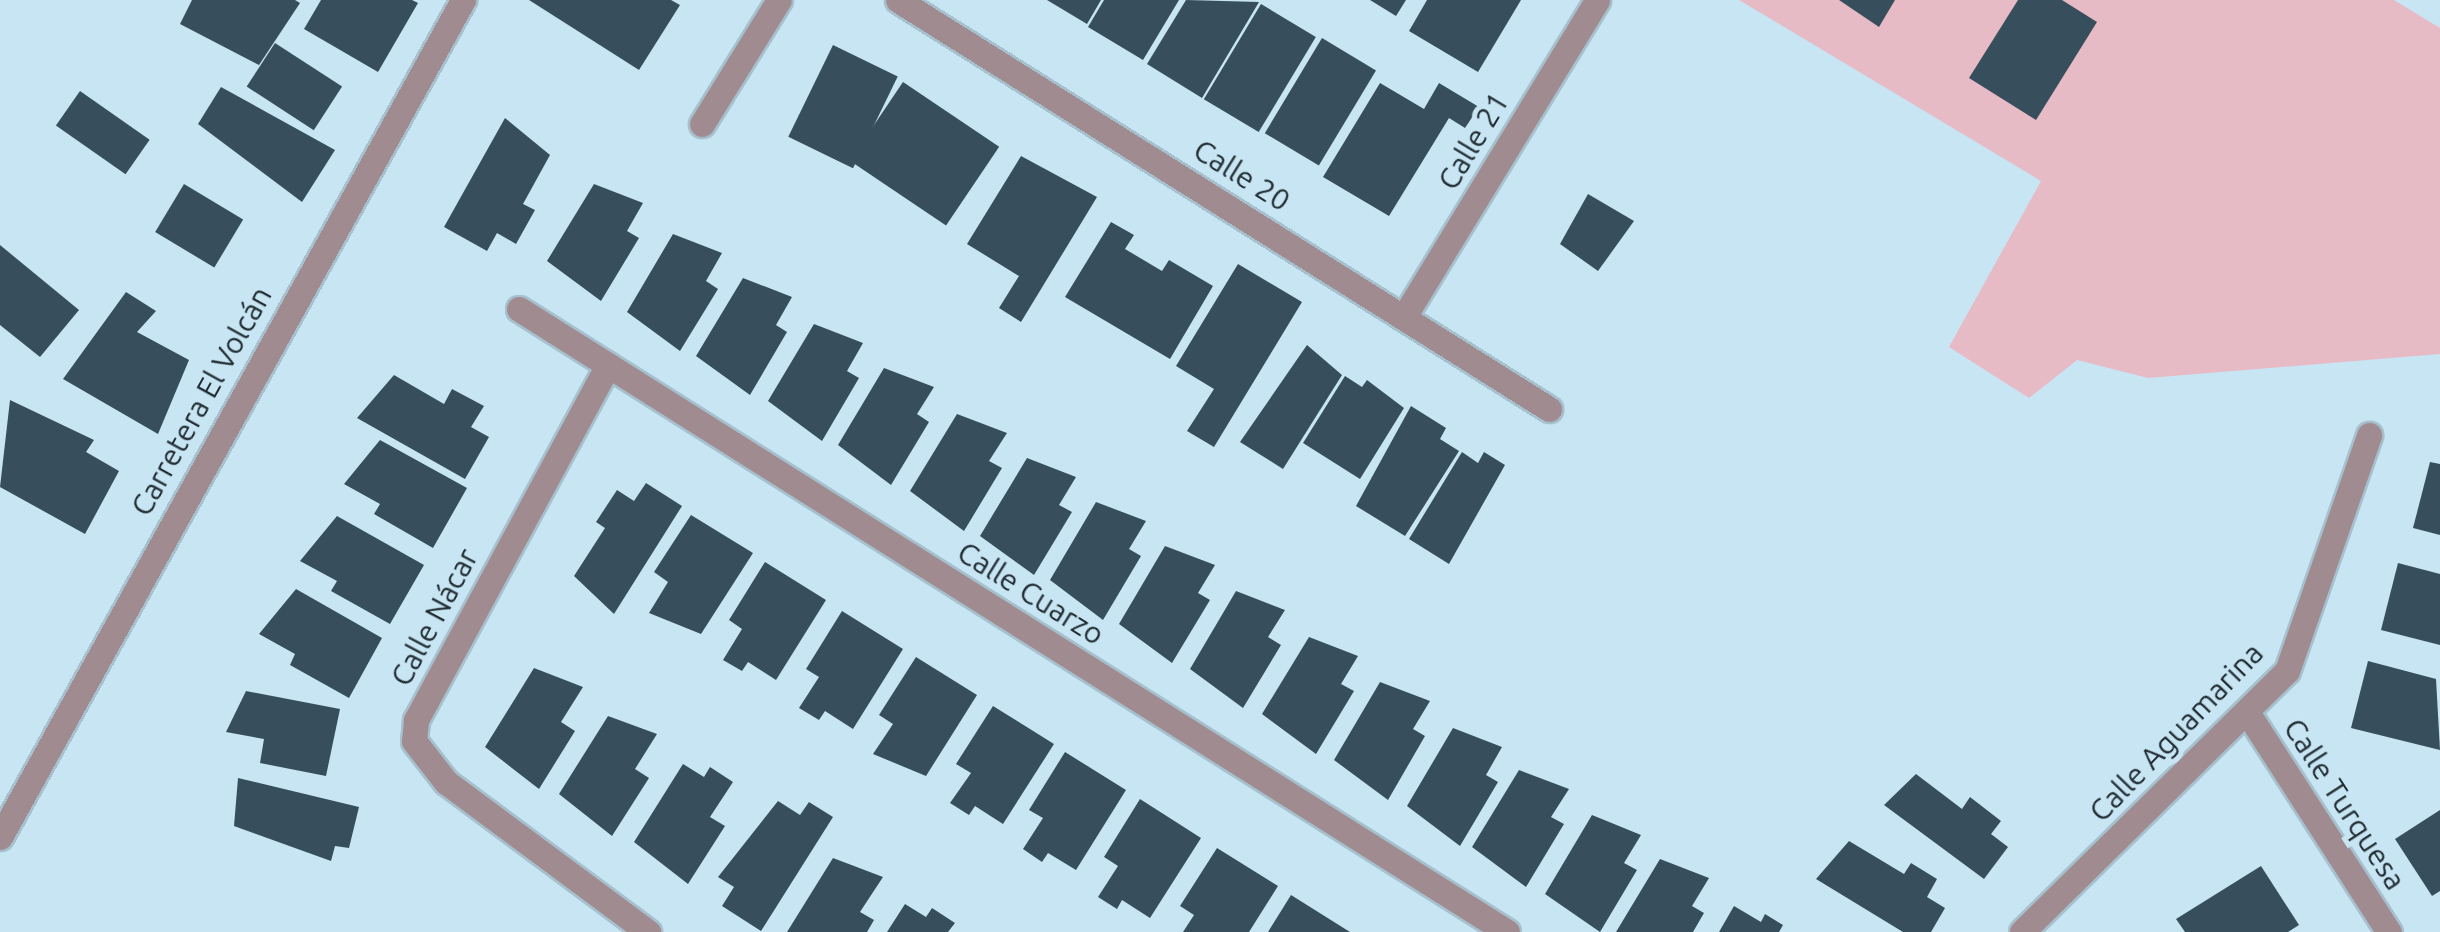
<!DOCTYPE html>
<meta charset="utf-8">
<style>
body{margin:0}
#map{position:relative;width:2440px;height:932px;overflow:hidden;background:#c8e5f4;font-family:Ubuntu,sans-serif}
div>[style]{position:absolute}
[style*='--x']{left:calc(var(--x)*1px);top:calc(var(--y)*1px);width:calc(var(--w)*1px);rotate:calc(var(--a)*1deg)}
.green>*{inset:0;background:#e6bbc5}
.building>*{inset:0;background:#374f5c;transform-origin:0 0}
.roads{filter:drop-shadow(2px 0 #a6c0cd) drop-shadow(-2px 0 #a6c0cd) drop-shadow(0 2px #a6c0cd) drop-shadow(0 -2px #a6c0cd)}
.minor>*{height:25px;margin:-12.5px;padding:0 12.5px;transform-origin:12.5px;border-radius:12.5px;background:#a08b90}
.tertiary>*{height:25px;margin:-12.5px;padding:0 12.5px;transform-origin:12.5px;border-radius:12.5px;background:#a08b90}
span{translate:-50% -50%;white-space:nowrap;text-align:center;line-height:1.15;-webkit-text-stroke:10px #c8e5f4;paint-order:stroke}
.street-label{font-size:30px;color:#202b31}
</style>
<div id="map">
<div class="green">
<div style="clip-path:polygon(1739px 0,2394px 0,2440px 28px,2440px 354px,2148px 378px,2077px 360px,2029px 398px,1949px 347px,2041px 181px)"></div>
</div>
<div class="building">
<div style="clip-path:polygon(192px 0,295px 0,300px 3px,259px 65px,180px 24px)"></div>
<div style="clip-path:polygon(321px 0,412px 0,418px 3px,378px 72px,304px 29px)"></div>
<div style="clip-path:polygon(529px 0,671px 0,680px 5px,639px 70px)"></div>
<div style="clip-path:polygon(1047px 0,1101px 0,1087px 24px)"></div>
<div style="clip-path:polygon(1104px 0,1179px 0,1143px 60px,1088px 27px)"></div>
<div style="clip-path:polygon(1186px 0,1259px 2px,1202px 98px,1147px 64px)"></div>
<div style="clip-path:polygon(1370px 0,1406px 0,1396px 16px)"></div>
<div style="clip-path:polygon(1427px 0,1521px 0,1478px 72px,1409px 31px)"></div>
<div style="clip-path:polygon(1839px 0,1895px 0,1879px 27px)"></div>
<div style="clip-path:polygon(2018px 0,2062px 0,2097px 22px,2036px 120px,1969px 78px)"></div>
<div style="left:1261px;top:4px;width:64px;height:111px;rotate:31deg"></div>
<div style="left:1322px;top:38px;width:63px;height:111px;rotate:31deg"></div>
<div style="left:275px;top:43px;width:80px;height:52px;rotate:33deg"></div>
<div style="left:833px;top:45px;width:72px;height:102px;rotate:26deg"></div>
<div style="left:903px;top:82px;width:116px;height:95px;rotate:34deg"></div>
<div style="clip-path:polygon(1380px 83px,1424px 109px,1439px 83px,1479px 107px,1465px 128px,1449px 118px,1389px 216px,1323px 177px)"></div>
<div style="clip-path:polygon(221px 87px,335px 150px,302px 202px,198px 124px)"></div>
<div style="left:80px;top:91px;width:85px;height:42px;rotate:35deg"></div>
<div style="clip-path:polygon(505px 118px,550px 155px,523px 204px,535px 210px,516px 244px,497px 233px,487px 251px,444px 227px)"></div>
<div style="clip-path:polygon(1021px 156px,1097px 197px,1021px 322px,999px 308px,1019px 276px,967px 244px)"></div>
<div style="left:184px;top:184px;width:69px;height:56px;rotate:31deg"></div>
<div style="clip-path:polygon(594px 184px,643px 203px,627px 231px,639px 238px,601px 301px,547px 261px)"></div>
<div style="clip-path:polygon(1588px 194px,1634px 221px,1598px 271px,1560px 244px)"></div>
<div style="clip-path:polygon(1111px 222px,1134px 235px,1125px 249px,1162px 271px,1169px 260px,1213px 286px,1170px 359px,1065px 297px)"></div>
<div style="clip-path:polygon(673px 234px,722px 253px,706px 281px,718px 289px,680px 351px,627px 312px)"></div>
<div style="clip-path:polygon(0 245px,79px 310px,40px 357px,0 325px)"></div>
<div style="clip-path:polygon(1238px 264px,1302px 302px,1214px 447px,1187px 431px,1214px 389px,1176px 366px)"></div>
<div style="clip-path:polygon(743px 278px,792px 297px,776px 325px,787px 332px,750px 395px,696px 356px)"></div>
<div style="clip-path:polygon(126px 292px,156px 311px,137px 332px,189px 360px,158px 434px,63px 379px)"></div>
<div style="clip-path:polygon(814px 324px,863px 343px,847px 371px,859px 378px,822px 441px,768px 401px)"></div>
<div style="clip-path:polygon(1307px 345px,1342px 375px,1283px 469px,1240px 442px)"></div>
<div style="clip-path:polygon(884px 368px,934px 387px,917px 414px,929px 422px,891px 485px,838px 445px)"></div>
<div style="clip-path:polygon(394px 375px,444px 404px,452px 389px,484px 406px,471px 427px,489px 437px,465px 479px,357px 418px)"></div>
<div style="clip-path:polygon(1345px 376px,1362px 387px,1367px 380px,1404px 408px,1360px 479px,1303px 443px)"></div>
<div style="clip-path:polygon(10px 400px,94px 440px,86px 452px,119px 471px,85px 534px,0 487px)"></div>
<div style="clip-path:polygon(1411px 406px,1446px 428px,1440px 439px,1459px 451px,1405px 536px,1356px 506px)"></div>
<div style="clip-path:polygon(957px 414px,1007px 433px,989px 461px,1002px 468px,964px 531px,910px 491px)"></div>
<div style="clip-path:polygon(380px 440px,467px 488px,433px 548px,374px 514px,380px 504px,344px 484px)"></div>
<div style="clip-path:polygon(1462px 452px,1478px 463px,1484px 452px,1505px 465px,1449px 564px,1409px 539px)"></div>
<div style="clip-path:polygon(1027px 458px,1076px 477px,1059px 505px,1072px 512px,1034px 575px,980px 536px)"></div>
<div style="clip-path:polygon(2430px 462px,2440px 464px,2440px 535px,2413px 528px)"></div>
<div style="clip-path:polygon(646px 483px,682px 506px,614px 614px,574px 576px,605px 528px,596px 522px,617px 490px,634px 501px)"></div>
<div style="clip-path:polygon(1096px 502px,1146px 521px,1129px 549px,1141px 556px,1103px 620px,1050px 580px)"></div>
<div style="clip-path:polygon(691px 515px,753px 553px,701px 634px,649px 613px,668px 582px,654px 572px)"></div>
<div style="clip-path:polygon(337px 516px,424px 565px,390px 624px,331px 591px,337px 581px,300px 561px)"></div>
<div style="clip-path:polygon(1165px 546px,1215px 565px,1198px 593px,1210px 600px,1172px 663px,1119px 624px)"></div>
<div style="clip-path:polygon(765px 562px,826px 600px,776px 680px,748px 662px,742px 671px,723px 660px,742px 629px,729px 620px)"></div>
<div style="clip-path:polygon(2398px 563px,2440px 574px,2440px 645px,2381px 630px)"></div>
<div style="clip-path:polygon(296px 589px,382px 638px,349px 698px,290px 665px,295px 654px,259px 634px)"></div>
<div style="clip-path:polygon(1236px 591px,1285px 610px,1268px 637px,1281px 645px,1243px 708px,1190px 669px)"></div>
<div style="clip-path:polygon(842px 611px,903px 649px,853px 729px,825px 711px,819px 720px,799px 708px,819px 677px,806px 669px)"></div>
<div style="clip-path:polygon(1309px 637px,1358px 656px,1341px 684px,1354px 691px,1316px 754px,1262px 714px)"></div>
<div style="clip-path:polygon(916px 657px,977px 695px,926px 776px,873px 754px,893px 724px,879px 715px)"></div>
<div style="clip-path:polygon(2368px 661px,2436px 679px,2440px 750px,2351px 728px)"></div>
<div style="clip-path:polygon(534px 668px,583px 687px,561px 722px,575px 731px,539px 789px,485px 747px)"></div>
<div style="clip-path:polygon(1380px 682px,1430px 701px,1413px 729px,1425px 736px,1388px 800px,1334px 760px)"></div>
<div style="clip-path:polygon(246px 691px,340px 709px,326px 776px,260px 763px,264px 739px,226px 732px)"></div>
<div style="clip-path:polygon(993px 706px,1054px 744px,1003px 824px,975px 806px,969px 815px,950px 803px,971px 773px,956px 764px)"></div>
<div style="clip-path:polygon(608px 716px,657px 734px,635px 769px,649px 778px,612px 836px,559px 794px)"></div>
<div style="clip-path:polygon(1453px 728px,1502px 747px,1486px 775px,1498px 782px,1460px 846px,1407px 806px)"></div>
<div style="clip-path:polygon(1065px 752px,1126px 790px,1076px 870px,1048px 853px,1042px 862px,1023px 849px,1043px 818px,1029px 810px)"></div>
<div style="clip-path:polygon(683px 764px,704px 777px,710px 767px,733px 782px,710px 817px,725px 826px,688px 884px,634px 842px)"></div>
<div style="clip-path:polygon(1519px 770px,1569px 789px,1551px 817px,1564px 824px,1526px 887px,1472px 847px)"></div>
<div style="clip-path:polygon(1916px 774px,1962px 809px,1970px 797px,2001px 821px,1991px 834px,2008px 847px,1984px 879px,1884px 805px)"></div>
<div style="clip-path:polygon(238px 778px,359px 807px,349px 848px,335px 846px,331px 861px,234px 826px)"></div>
<div style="clip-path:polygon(1140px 799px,1201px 838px,1150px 918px,1122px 900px,1117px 909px,1098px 897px,1118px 866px,1104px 857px)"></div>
<div style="clip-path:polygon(778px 801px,800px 815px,809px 802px,833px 817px,761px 931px,722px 906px,734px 887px,718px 877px)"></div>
<div style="clip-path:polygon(2440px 810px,2440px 891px,2432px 896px,2395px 839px)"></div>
<div style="clip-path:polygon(1592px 815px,1641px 835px,1624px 863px,1637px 870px,1600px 932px,1545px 894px)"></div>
<div style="clip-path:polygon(1849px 841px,1904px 874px,1911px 863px,1937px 879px,1927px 897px,1945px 908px,1931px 932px,1903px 932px,1816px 879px)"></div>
<div style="clip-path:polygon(1217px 848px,1278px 886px,1249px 932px,1183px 932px,1194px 915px,1180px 906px)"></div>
<div style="clip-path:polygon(833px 858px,883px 877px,860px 912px,874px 920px,867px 932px,787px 932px)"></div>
<div style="clip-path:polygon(1660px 859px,1709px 878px,1692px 906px,1704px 913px,1693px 932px,1616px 932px)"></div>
<div style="clip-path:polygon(2261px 866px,2299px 925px,2288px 932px,2185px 932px,2176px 919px)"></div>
<div style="clip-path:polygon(1291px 895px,1350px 932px,1268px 932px)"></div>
<div style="clip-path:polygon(905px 904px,926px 917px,932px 908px,955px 923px,948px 932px,887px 932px)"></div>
<div style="clip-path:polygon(1734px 906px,1761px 922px,1765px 914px,1783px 925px,1779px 932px,1719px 932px)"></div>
</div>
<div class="roads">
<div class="minor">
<div style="--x:898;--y:0;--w:769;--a:32.14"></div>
<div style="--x:702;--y:124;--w:146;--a:-58.2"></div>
<div style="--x:519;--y:309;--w:1168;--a:32.23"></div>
<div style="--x:1405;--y:315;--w:369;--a:-58.6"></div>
<div style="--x:608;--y:365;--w:404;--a:118.4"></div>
<div style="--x:416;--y:720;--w:21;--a:95"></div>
<div style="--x:414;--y:741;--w:52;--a:52"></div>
<div style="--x:446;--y:782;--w:252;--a:36.6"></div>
<div style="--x:2247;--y:712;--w:262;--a:57.2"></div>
<div style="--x:2022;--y:932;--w:372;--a:-44.6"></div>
<div style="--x:2287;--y:671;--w:250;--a:-70.8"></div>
</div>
<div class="tertiary">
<div style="--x:0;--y:837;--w:957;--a:-61.05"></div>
</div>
</div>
<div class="street-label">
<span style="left:1473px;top:141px;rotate:-59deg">Calle 21</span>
<span style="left:1242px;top:175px;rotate:32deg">Calle 20</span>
<span style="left:201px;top:401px;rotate:-61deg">Carretera El Volcán</span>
<span style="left:1031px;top:593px;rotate:32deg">Calle Cuarzo</span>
<span style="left:434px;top:617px;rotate:-62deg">Calle Nácar</span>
<span style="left:2176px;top:732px;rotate:-46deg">Calle Aguamarina</span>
<span style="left:2345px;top:804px;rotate:57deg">Calle Turquesa</span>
</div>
</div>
